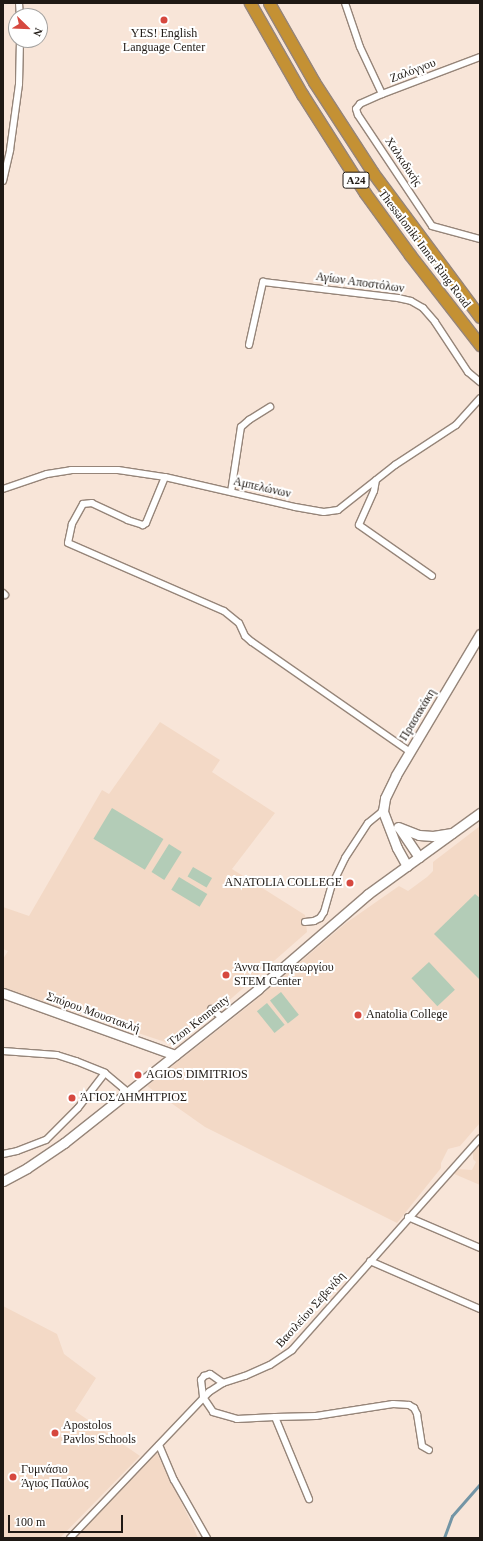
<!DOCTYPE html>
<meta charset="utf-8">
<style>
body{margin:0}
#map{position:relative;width:483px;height:1541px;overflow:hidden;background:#f8e5d8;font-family:"Times New Roman",serif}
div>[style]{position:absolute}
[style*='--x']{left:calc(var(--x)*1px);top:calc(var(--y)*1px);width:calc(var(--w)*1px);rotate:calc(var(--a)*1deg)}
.built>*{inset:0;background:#f3d9c6}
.green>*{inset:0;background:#b3ccb7;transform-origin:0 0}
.stream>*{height:2.5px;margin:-1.25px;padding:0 1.25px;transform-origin:1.25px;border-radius:1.25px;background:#7395a5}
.roads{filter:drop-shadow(1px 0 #968579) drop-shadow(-1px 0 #968579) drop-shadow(0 1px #968579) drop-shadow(0 -1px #968579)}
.street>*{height:6px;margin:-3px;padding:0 3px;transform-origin:3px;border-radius:3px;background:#fff}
.secondary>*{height:9px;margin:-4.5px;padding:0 4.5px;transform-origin:4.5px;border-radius:4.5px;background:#fff}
.highway>*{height:11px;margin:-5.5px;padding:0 5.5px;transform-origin:5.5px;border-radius:5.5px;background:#c49134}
.dots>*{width:11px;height:11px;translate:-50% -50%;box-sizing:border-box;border:2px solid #fff;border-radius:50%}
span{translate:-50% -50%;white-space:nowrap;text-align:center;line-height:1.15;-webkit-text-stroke:4px #fff;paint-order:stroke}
.shield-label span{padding:1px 3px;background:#fff;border:1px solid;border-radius:3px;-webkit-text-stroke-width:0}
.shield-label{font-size:11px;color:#1f1914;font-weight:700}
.poi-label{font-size:12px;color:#1f1914}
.right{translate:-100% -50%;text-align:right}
.left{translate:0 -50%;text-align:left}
.street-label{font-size:12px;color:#1f1914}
.frame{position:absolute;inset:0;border:4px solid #1f1914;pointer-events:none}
.north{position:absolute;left:8px;top:8px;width:40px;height:40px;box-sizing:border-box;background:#fff;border:1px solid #a5a3a1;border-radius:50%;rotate:113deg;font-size:11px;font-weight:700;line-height:16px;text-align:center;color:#1f1914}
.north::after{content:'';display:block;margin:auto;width:14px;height:18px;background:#d6483f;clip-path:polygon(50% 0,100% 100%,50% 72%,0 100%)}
.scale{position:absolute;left:8px;top:1515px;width:115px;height:18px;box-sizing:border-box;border:2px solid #1f1914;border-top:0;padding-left:5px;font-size:12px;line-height:14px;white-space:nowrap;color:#1f1914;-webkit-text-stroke:3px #fff;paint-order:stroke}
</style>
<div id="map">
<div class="built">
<div style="clip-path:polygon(160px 722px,220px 760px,212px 772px,275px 813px,232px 869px,305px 915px,307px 932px,216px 1012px,174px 1045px,3px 988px,3px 959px,8px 951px,3px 949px,3px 907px,29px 916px,102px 790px,109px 794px)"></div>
<div style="clip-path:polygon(480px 826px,480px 1123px,460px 1146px,448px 1149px,441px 1163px,441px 1168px,397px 1223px,205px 1127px,147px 1086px,251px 1004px,346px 923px,399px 886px,408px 891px,427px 877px,433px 871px,433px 862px)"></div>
<div style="clip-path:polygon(480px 1144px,480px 1185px,452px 1173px,458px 1169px,472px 1170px,476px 1162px,473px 1159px,473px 1152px)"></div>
<div style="clip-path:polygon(3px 1306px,57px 1334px,64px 1354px,96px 1378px,75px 1411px,140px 1456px,60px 1538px,3px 1538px)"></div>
<div style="clip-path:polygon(157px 1453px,193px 1526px,198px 1538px,74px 1538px)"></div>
</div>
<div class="green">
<div style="left:112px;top:808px;width:60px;height:36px;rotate:31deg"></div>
<div style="left:169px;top:844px;width:15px;height:33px;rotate:32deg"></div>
<div style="left:193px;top:867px;width:22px;height:11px;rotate:30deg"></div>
<div style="left:179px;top:877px;width:33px;height:15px;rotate:31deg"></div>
<div style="clip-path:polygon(475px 894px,480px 898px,480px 980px,434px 934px)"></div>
<div style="left:429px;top:962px;width:38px;height:24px;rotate:47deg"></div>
<div style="left:281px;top:992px;width:29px;height:14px;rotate:52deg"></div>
<div style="left:267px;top:1003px;width:28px;height:13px;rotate:51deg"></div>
</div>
<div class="stream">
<div style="--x:444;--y:1538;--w:23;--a:-70"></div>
<div style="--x:452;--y:1516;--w:43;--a:-48.8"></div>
</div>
<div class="roads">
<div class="street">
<div style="--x:19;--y:3;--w:13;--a:86"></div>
<div style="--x:345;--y:3;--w:46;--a:71.2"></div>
<div style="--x:360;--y:47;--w:52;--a:64.9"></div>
<div style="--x:480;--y:57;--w:105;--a:159.3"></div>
<div style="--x:382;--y:94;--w:24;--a:156"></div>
<div style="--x:360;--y:104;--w:6;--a:129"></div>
<div style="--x:356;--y:109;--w:6;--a:72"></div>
<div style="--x:358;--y:115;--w:133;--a:56.3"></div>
<div style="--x:432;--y:226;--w:50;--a:15.2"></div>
<div style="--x:3;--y:181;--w:32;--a:-77"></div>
<div style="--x:10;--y:150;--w:67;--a:-82.2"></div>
<div style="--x:19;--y:84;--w:44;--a:-88.7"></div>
<div style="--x:249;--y:345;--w:65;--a:-77.5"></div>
<div style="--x:263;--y:282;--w:136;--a:6.8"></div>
<div style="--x:398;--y:298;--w:13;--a:13"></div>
<div style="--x:411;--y:301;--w:14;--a:30"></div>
<div style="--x:423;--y:308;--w:18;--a:49"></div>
<div style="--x:435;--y:322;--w:60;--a:56.6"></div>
<div style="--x:468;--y:372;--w:16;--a:40"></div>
<div style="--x:165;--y:477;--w:50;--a:112.4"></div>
<div style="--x:146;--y:523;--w:4;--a:146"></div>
<div style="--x:143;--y:525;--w:16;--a:-162"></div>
<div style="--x:128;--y:520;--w:40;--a:-155"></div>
<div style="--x:92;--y:503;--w:9;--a:174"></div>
<div style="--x:83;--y:504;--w:23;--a:119"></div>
<div style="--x:72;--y:524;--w:19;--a:102"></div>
<div style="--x:68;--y:543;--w:170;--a:23.6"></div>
<div style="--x:224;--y:611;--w:19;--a:39"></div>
<div style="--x:239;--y:623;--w:14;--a:65"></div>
<div style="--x:245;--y:636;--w:9;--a:41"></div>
<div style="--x:252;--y:642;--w:193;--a:34.8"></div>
<div style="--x:376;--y:480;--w:11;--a:100"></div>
<div style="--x:374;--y:491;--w:37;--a:114"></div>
<div style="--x:359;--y:525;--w:89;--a:34.9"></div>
<div style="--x:3;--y:489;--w:46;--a:-18.8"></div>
<div style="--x:47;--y:474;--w:24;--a:-9"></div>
<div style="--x:71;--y:470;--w:47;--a:0"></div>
<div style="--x:118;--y:470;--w:48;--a:8.5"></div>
<div style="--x:165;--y:477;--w:133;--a:13"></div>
<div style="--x:295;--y:507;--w:29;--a:10"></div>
<div style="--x:324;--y:512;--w:14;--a:-8"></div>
<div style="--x:338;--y:510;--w:73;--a:-38.3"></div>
<div style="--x:395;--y:465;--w:73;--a:-33.3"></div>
<div style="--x:456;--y:425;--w:36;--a:-48"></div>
<div style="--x:231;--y:492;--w:66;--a:-81.3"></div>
<div style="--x:241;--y:427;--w:11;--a:-41"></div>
<div style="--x:249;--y:420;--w:25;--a:-32"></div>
<div style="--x:3;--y:593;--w:3;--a:45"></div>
<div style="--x:305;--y:922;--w:9;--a:-6"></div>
<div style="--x:314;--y:921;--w:7;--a:-27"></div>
<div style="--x:320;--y:918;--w:7;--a:-56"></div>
<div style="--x:324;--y:912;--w:26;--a:-74"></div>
<div style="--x:331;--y:887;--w:32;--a:-64"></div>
<div style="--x:345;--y:858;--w:42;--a:-56.7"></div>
<div style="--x:368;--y:823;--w:19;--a:-39"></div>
<div style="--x:211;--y:1009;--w:15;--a:37"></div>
<div style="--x:3;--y:1051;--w:54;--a:4.2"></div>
<div style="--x:57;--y:1055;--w:20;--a:18"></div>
<div style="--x:76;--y:1061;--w:31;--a:22"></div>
<div style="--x:105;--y:1073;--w:30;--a:40"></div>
<div style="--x:3;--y:1154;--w:14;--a:-12"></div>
<div style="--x:17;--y:1151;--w:31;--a:-21"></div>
<div style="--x:46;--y:1140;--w:45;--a:-45"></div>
<div style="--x:78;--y:1108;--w:44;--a:-52.4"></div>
<div style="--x:408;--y:1217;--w:78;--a:23.3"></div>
<div style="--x:370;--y:1261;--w:120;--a:23.6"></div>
<div style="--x:223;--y:1383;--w:16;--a:-145"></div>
<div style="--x:210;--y:1374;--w:6;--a:162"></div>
<div style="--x:204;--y:1376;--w:5;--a:127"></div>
<div style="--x:201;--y:1380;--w:17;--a:83"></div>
<div style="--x:203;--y:1397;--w:18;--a:56"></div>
<div style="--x:213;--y:1412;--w:25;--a:16"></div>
<div style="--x:237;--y:1419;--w:38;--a:-3"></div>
<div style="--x:275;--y:1417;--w:89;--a:67.5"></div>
<div style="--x:275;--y:1417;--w:41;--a:-1.4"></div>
<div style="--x:316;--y:1416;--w:78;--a:-8.9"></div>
<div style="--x:393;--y:1404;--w:16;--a:4"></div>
<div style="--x:409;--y:1405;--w:6;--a:31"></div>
<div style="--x:414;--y:1408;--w:7;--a:63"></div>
<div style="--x:417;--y:1414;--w:32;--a:81"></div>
<div style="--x:422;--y:1446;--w:8;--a:30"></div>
<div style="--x:159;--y:1445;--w:38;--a:67"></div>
<div style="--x:174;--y:1480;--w:67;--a:60.4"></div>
<div style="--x:70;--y:1538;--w:202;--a:-46.4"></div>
<div style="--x:209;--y:1392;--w:17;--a:-33"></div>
<div style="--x:223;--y:1383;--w:23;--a:-18"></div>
<div style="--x:245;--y:1376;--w:27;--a:-24"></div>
<div style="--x:270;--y:1365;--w:27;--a:-34"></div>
<div style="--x:292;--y:1350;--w:283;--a:-48.4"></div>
</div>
<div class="secondary">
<div style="--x:398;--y:827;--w:22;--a:21"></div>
<div style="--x:419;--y:835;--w:14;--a:4"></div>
<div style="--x:433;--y:836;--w:19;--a:-9"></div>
<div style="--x:400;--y:829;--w:34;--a:56"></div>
<div style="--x:407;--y:866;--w:21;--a:-119"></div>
<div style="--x:397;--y:848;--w:40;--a:-111"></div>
<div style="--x:383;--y:811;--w:13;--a:-81"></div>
<div style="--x:385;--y:798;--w:25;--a:-64"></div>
<div style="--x:396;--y:775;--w:164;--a:-59.2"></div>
<div style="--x:3;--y:993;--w:183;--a:19.8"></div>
<div style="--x:3;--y:1181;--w:27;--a:-28"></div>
<div style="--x:27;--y:1168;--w:45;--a:-34"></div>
<div style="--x:64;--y:1143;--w:248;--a:-38.4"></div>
<div style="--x:258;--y:989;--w:145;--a:-40.8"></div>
<div style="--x:368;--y:894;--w:138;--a:-35.9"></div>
</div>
<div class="highway">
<div style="--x:250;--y:3;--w:105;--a:60.3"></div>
<div style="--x:302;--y:94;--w:117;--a:57.5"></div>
<div style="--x:365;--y:193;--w:77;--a:54"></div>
<div style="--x:410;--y:255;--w:114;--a:52.1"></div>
<div style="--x:269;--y:3;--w:91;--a:60.3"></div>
<div style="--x:314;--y:82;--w:108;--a:57"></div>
<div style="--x:373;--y:173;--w:179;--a:53.4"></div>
</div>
</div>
<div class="dots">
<div style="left:164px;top:20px;background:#d6483f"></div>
<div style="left:350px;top:883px;background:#d6483f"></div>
<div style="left:226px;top:975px;background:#d6483f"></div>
<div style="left:358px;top:1015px;background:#d6483f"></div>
<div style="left:138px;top:1075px;background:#d6483f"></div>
<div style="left:72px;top:1098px;background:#d6483f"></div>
<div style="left:55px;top:1433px;background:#d6483f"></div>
<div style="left:13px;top:1477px;background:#d6483f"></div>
</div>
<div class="shield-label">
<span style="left:356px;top:180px">Α24</span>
</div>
<div class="poi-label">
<span style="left:164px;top:41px">YES! English<br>Language Center</span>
<span class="right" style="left:342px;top:883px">ANATOLIA COLLEGE</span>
<span class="left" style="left:234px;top:975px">Άννα Παπαγεωργίου<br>STEM Center</span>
<span class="left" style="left:366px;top:1015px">Anatolia College</span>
<span class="left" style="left:146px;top:1075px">AGIOS DIMITRIOS</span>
<span class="left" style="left:80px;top:1098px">ΆΓΙΟΣ ΔΗΜΗΤΡΙΟΣ</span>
<span class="left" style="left:63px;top:1433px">Apostolos<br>Pavlos Schools</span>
<span class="left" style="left:21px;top:1477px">Γυμνάσιο<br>Άγιος Παύλος</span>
</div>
<div class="street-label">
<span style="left:413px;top:71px;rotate:-21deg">Ζαλόγγου</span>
<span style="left:403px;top:162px;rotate:56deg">Χαλκιδικής</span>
<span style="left:424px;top:249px;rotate:53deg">Thessaloniki Inner Ring Road</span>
<span style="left:360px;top:283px;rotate:8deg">Αγίων Αποστόλων</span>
<span style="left:262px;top:488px;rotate:13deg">Αμπελώνων</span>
<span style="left:418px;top:715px;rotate:-59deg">Πρασακάκη</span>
<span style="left:93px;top:1013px;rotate:20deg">Σπύρου Μουστακλή</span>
<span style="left:199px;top:1021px;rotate:-38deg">Tzon Kennenty</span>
<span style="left:311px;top:1310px;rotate:-48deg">Βασιλείου Σεβενίδη</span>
</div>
<div class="frame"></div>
<div class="north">N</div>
<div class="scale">100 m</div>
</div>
